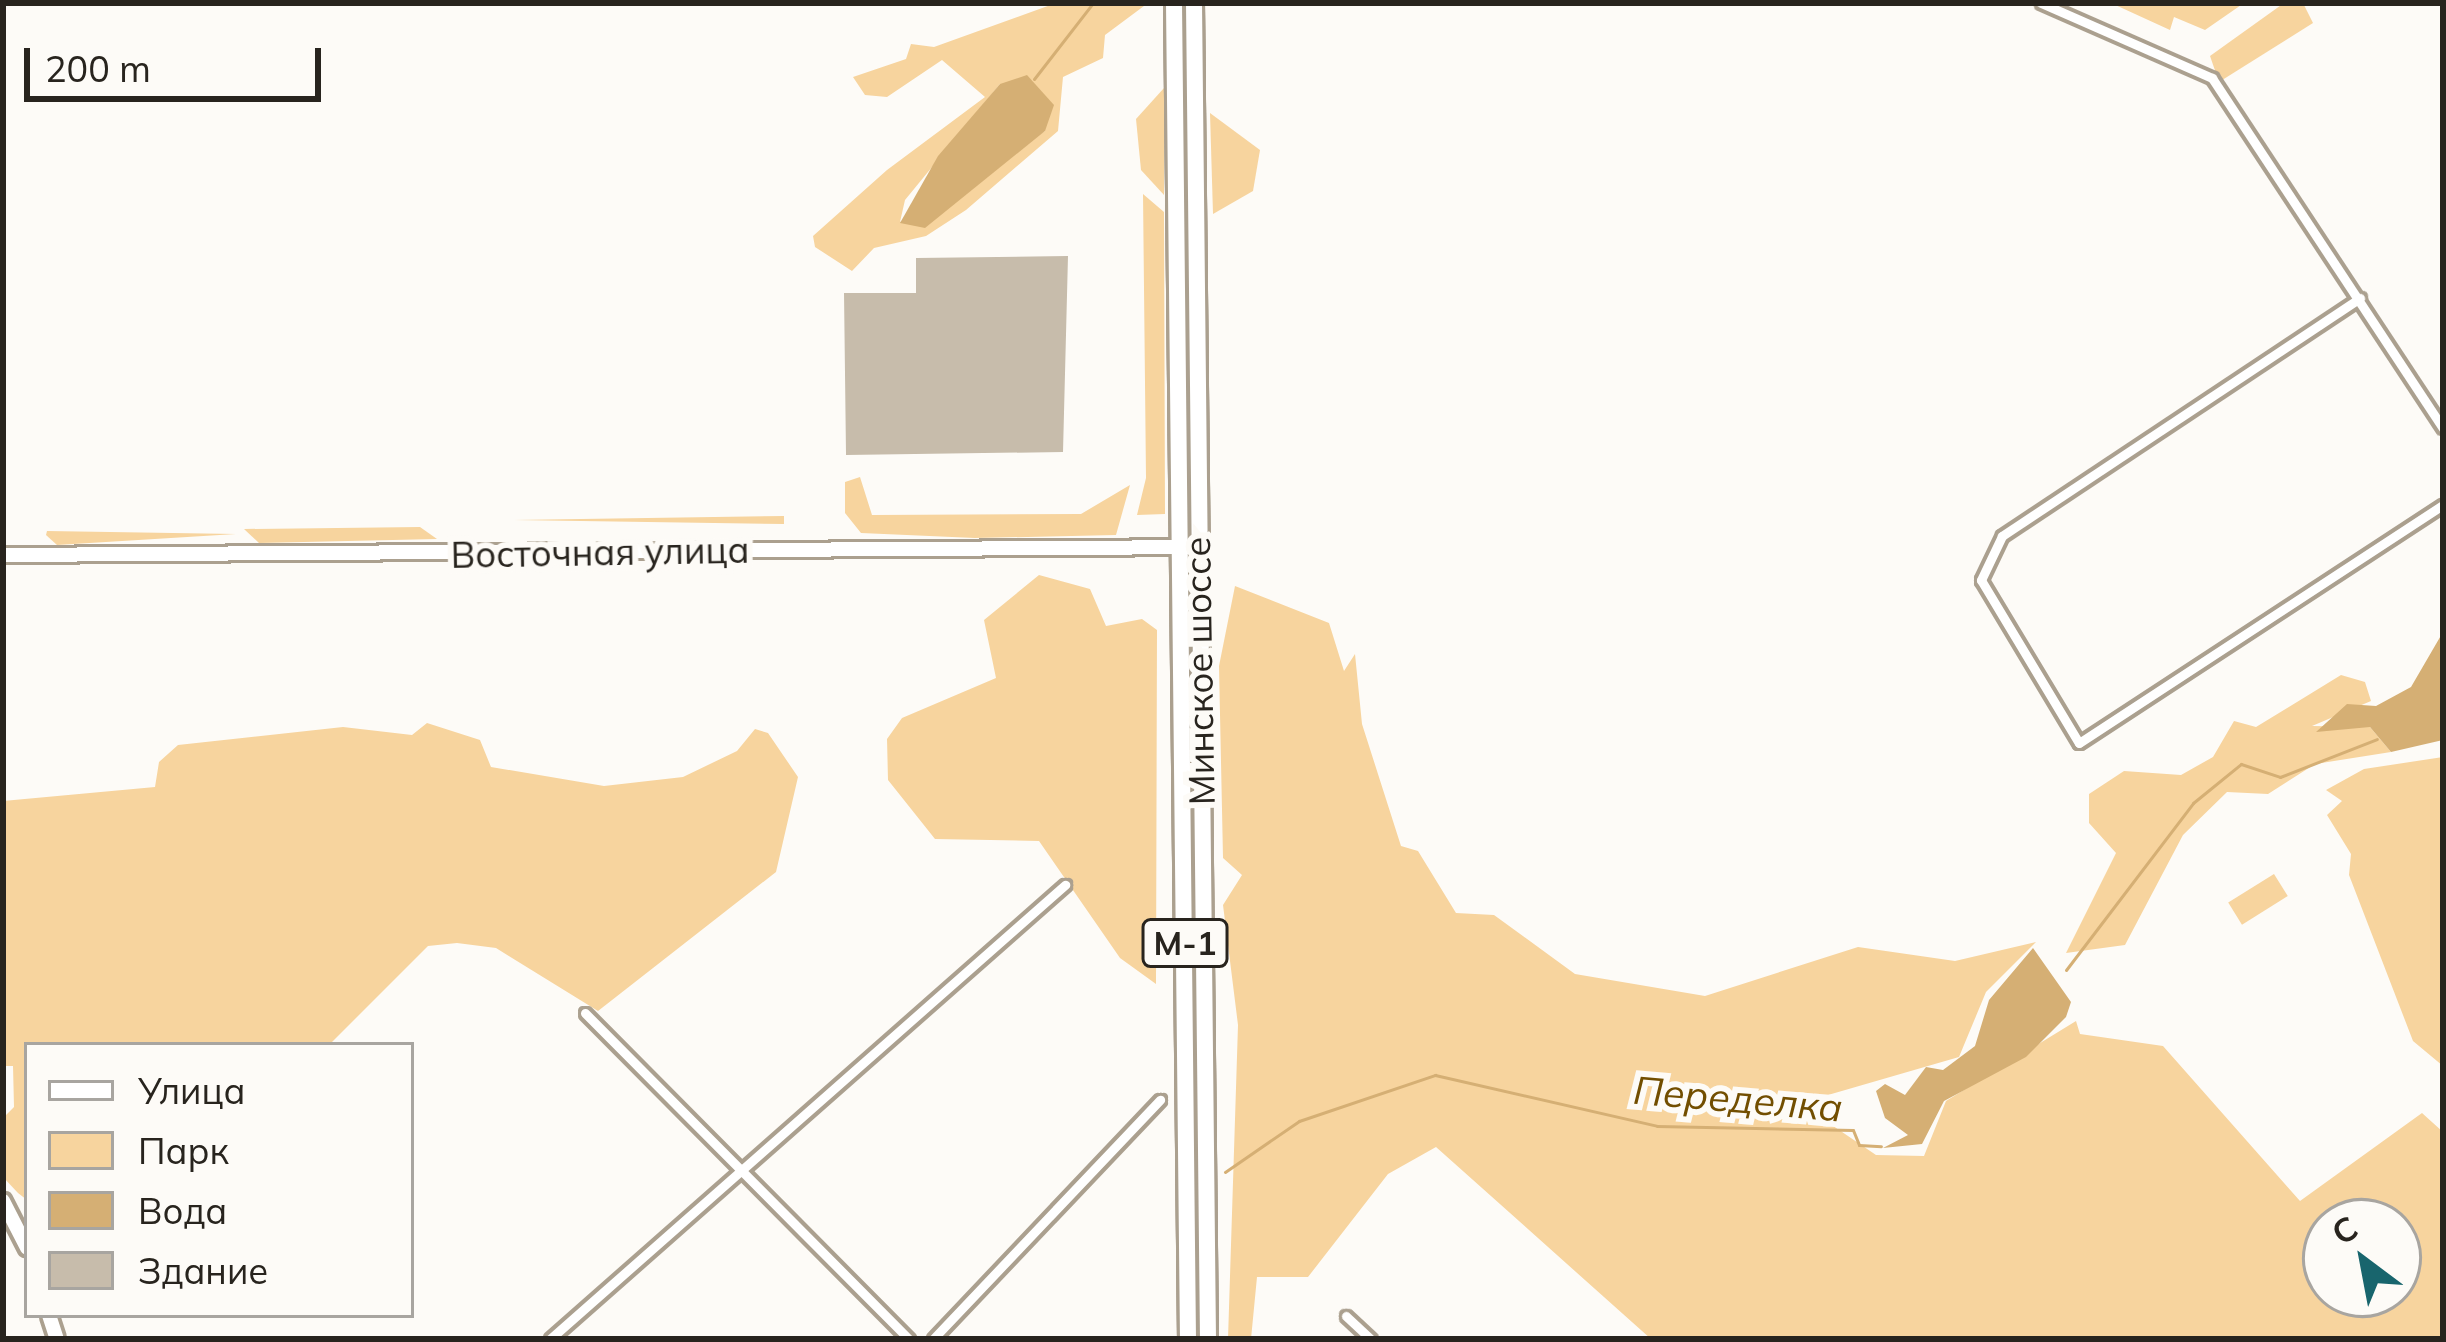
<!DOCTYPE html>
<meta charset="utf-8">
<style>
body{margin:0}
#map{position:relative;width:2446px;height:1342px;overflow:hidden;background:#fdfbf7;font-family:Mulish,sans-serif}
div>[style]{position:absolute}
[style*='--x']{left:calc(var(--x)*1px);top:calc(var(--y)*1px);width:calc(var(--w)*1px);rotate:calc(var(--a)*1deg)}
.green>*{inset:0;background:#f7d49e;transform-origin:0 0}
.water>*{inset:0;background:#d5af74}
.stream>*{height:3px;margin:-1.5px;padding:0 1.5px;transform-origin:1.5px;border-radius:1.5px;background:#d5af74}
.building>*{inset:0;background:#c7bcab}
.roads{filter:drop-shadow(3px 0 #aba08f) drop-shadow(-3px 0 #aba08f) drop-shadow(0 3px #aba08f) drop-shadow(0 -3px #aba08f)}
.street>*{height:9px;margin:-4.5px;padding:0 4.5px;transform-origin:4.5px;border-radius:4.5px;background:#fff}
.secondary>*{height:14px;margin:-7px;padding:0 7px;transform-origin:7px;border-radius:7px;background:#fff}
.highway>*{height:16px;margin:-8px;padding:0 8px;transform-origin:8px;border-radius:8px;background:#fff}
span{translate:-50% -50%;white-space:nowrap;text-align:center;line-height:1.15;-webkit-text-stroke:12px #fdfbf7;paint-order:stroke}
.shield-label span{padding:3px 9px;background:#fdfbf7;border:3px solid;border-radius:9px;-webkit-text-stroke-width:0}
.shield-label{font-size:33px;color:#28241e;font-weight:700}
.street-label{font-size:36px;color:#28241e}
.water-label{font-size:39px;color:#724e00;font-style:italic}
.frame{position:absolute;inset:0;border:6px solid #28241e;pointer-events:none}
.legend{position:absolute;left:24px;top:1042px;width:390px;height:276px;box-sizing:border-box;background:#fdfbf7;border:3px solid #a8a5a0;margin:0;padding:15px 21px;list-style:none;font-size:36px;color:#28241e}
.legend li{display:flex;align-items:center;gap:24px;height:60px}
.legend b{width:60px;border:3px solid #a8a5a0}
.north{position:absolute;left:2302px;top:1198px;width:120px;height:120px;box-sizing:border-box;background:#fdfbf7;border:3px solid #a8a5a0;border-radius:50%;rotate:328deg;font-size:33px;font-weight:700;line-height:48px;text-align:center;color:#28241e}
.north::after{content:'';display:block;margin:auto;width:42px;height:54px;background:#18656d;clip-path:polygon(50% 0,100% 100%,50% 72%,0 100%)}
.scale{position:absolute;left:24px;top:48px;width:297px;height:54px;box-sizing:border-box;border:6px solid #28241e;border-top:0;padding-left:15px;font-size:36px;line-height:42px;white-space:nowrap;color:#28241e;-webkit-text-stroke:9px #fdfbf7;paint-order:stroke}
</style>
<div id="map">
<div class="green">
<div style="clip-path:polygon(evenodd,1056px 3px,1148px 3px,1105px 35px,1103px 58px,1063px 77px,1058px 131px,966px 210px,926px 236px,874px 248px,852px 271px,815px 247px,813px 236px,887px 170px,985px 97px,942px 60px,887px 97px,865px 95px,853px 77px,906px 59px,911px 44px,934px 47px,1056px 3px,1000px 84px,1045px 131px,900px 222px,905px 200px,1000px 84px)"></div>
<div style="clip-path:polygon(2111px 3px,2244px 3px,2205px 30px,2174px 17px,2170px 30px)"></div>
<div style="clip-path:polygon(2284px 3px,2303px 3px,2313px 23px,2219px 82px,2210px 56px)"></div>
<div style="clip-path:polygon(1164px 88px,1164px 195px,1141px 170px,1136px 119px)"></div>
<div style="clip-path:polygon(1210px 113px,1260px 150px,1253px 191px,1213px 214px)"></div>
<div style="clip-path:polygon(1143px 194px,1164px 212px,1165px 514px,1137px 515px,1146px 478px)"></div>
<div style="clip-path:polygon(860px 477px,872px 515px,1081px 514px,1130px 485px,1116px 535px,975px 538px,861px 533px,845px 513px,845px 482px)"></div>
<div style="clip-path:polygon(784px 516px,784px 524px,514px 520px)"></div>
<div style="clip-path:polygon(420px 527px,437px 539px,259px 543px,244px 529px)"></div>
<div style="clip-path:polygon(236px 534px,57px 545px,46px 535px,47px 531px)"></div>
<div style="clip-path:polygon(1039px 575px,1090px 589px,1106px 626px,1142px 619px,1157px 630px,1156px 984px,1120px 958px,1039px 841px,935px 839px,888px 780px,887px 739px,902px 718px,996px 678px,984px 620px)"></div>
<div style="clip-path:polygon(evenodd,1235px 586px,1329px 623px,1344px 671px,1355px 654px,1362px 724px,1401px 846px,1418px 851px,1456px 913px,1494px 915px,1575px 974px,1705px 996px,1858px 947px,1955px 961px,2036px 942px,1986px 992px,1959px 1057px,1828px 1095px,1817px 1115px,1876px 1155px,1924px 1156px,1946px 1101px,2076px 1021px,2080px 1034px,2163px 1046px,2300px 1201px,2422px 1113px,2443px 1132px,2443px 1339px,1651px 1339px,1436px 1147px,1388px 1174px,1308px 1277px,1257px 1277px,1251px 1339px,1228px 1339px,1238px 1025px,1223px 905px,1242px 875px,1223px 858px,1219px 666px,1235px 586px,2326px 1222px,2398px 1222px,2398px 1294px,2326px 1294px,2326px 1222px)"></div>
<div style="clip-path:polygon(2341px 675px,2365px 682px,2371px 701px,2312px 726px,2370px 727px,2391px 752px,2315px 764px,2268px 794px,2227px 792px,2183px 835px,2125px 945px,2066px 953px,2116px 853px,2089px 823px,2089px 794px,2124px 771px,2181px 775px,2213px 757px,2234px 721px,2256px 727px)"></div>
<div style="clip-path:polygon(427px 723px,480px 740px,491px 767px,604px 786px,683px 777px,737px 751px,755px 729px,768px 733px,798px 777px,776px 872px,598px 1011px,496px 948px,457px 943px,428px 946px,329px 1045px,27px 1045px,27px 1200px,18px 1193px,3px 1177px,3px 1118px,14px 1107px,13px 1066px,3px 1066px,3px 801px,155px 787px,159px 762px,178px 745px,343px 727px,412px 735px)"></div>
<div style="clip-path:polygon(2443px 757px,2443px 1066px,2413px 1041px,2349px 875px,2351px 854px,2327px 815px,2342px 801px,2326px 790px,2364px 769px)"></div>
<div style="left:2274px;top:874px;width:26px;height:54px;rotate:58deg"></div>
</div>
<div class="water">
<div style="clip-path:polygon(1027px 75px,1054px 105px,1045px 131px,925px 228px,900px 223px,938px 156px,1000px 84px)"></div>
<div style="clip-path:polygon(2443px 632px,2443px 740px,2391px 752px,2370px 727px,2316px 732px,2347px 704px,2376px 706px,2411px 687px)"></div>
<div style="clip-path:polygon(2033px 948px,2071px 1002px,2066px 1017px,2026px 1057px,1944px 1101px,1922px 1144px,1883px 1148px,1908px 1135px,1885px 1118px,1876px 1091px,1885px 1084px,1905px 1095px,1926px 1067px,1943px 1070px,1975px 1046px,1989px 1000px)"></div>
</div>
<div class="stream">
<div style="--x:1034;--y:79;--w:96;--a:-52.2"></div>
<div style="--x:2066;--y:970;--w:210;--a:-52.7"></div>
<div style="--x:2193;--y:803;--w:62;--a:-39.1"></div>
<div style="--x:2241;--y:764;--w:41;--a:18.4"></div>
<div style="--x:2280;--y:777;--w:104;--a:-21.4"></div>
<div style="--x:1225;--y:1172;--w:90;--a:-34.6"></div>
<div style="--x:1299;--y:1121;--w:144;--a:-18.7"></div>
<div style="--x:1435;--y:1075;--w:228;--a:12.9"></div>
<div style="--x:1657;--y:1126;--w:196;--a:1.2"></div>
<div style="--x:1853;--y:1130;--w:16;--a:68"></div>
<div style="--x:1859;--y:1145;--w:22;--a:3"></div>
</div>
<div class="building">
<div style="clip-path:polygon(1068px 256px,1063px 452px,846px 455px,844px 293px,916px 293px,916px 258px)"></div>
</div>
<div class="roads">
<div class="street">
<div style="--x:2041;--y:3;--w:187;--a:23.7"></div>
<div style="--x:2212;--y:78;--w:419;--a:56.6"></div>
<div style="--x:2360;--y:298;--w:430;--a:146.4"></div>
<div style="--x:2002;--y:536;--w:49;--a:115.5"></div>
<div style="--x:1981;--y:580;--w:190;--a:59"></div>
<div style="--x:2079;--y:743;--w:435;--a:-33.2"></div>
<div style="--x:585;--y:1013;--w:460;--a:45.2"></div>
<div style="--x:1346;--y:1316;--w:34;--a:43"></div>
<div style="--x:550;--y:1339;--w:687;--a:-41.4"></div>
<div style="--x:933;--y:1339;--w:330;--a:-46.5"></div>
</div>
<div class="secondary">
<div style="--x:3;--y:555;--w:1193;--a:-0.38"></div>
<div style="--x:3;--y:1201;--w:53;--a:62.9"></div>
<div style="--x:49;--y:1315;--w:25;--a:72"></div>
</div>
<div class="highway">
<div style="--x:1174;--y:3;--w:1336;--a:89.4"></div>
<div style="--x:1194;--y:3;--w:1336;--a:89.4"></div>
</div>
</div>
<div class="shield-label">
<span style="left:1185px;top:943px">М-1</span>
</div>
<div class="street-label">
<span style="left:600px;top:552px;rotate:-1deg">Восточная улица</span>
<span style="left:1199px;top:671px;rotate:-91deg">Минское шоссе</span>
</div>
<div class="water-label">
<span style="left:1738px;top:1099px;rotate:5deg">Переделка</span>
</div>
<div class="frame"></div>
<ul class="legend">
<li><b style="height:15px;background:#fff"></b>Улица</li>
<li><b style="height:33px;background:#f7d49e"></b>Парк</li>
<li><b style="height:33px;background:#d5af74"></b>Вода</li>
<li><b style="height:33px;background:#c7bcab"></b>Здание</li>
</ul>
<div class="north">С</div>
<div class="scale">200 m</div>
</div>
